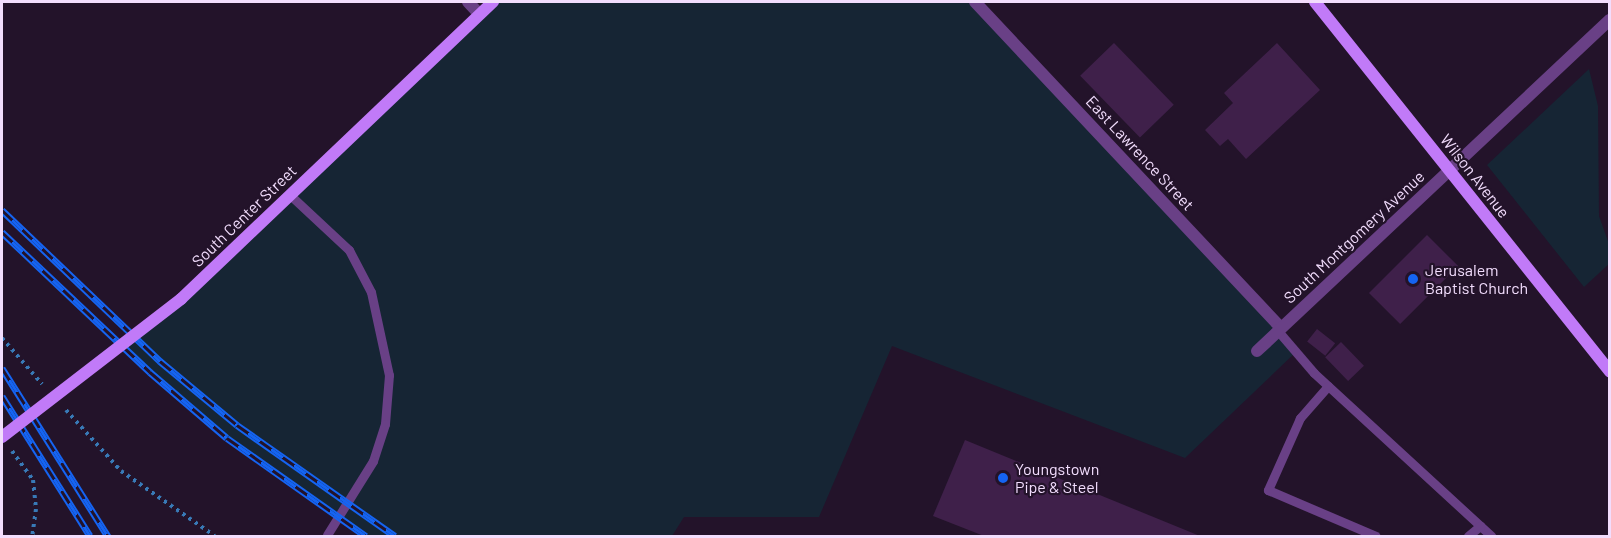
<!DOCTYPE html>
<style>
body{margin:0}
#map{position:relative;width:1611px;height:538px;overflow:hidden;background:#23132a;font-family:Barlow,sans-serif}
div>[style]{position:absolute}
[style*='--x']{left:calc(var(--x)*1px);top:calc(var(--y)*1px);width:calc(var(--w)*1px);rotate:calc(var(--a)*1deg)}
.green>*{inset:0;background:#162534}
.building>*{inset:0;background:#3f204a;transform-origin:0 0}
.path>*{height:4px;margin-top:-2px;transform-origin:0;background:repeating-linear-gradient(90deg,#387ab7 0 3px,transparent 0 7.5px)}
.service>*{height:9px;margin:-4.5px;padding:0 4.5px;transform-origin:4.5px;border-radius:4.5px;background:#694086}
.minor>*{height:12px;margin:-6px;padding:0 6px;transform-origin:6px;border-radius:6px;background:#694086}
.secondary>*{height:12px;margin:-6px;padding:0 6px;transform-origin:6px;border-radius:6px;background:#c17af8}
.rail>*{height:7px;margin-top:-3.5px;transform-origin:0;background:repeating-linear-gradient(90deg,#23132a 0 14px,#1564f2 0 28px);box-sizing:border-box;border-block:2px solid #1564f2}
.secondary-bridge>*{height:12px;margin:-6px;padding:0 6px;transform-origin:6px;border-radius:6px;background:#c17af8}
.dots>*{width:16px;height:16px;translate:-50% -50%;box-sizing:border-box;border:3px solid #23132a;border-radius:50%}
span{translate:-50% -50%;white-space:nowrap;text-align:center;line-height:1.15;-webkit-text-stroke:4.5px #23132a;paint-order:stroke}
.street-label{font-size:16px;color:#f2ddfd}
.poi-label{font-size:16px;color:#f2ddfd}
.left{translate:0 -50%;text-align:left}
.frame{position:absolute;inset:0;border:3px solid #f2ddfd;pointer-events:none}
</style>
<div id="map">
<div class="green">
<div style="clip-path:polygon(493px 2px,975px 2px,1296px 352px,1185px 458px,892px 346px,819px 517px,684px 517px,672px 536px,366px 536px,227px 438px,120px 345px,181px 299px)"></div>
<div style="clip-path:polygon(1589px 69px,1598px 106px,1599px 216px,1609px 244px,1610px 263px,1584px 287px,1487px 165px)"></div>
</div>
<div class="building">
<div style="left:1114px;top:43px;width:86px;height:47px;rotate:46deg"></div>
<div style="clip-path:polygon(1277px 43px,1320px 90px,1246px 159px,1228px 139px,1220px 146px,1205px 130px,1233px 103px,1224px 93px)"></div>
<div style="left:1427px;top:235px;width:44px;height:82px;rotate:45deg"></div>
<div style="left:1317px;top:329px;width:23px;height:16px;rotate:38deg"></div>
<div style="left:1341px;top:342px;width:33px;height:22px;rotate:46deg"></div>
<div style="clip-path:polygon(965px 440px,1200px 536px,984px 536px,933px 516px)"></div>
</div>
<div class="path">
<div style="--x:2;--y:338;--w:61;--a:49"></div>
<div style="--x:66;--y:410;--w:82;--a:48"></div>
<div style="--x:121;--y:471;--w:114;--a:34.7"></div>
<div style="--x:12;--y:451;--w:36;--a:54"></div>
<div style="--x:33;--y:480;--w:29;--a:84"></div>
<div style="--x:36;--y:509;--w:27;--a:98"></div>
</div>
<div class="service">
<div style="--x:290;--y:195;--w:81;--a:43"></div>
<div style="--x:349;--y:250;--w:47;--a:62.4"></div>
<div style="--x:371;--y:292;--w:85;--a:77.8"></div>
<div style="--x:389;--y:375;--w:49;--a:94.7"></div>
<div style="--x:385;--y:424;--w:39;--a:108"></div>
<div style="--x:373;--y:461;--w:87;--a:121.9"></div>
<div style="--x:1278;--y:331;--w:55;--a:49.4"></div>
<div style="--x:1314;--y:373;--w:241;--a:42.6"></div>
<div style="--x:1328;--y:386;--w:43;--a:131.2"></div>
<div style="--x:1300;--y:418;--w:79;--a:114"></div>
<div style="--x:1268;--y:490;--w:117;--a:23.1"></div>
<div style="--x:1468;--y:536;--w:16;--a:-40"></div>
</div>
<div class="minor">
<div style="--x:468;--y:2;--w:16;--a:47"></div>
<div style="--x:975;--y:2;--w:447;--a:46.8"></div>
<div style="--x:1257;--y:351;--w:484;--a:-43.2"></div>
</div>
<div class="secondary">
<div style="--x:1315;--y:2;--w:473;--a:51.4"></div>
<div style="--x:181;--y:299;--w:431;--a:-43.6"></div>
</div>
<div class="rail">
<div style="--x:2;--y:210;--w:219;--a:43.7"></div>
<div style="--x:160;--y:361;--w:100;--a:39.7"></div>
<div style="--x:237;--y:425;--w:193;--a:35.1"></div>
<div style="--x:2;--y:232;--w:204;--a:43.4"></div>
<div style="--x:150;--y:372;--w:101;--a:40.6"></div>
<div style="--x:227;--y:438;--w:170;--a:35.2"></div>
<div style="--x:2;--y:368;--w:199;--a:57.8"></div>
<div style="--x:2;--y:396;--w:165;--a:57.8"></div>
</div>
<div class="secondary-bridge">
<div style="--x:2;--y:437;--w:226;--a:-37.6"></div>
</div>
<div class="dots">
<div style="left:1413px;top:279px;background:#1564f2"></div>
<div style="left:1003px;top:478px;background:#1564f2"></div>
</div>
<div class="street-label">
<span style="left:1140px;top:153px;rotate:47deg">East Lawrence Street</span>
<span style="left:1475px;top:176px;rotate:52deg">Wilson Avenue</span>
<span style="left:244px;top:216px;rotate:-44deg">South Center Street</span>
<span style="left:1354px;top:237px;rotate:-43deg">South Montgomery Avenue</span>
</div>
<div class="poi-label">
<span class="left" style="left:1425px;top:279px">Jerusalem<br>Baptist Church</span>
<span class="left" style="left:1015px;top:478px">Youngstown<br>Pipe &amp; Steel</span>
</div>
<div class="frame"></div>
</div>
